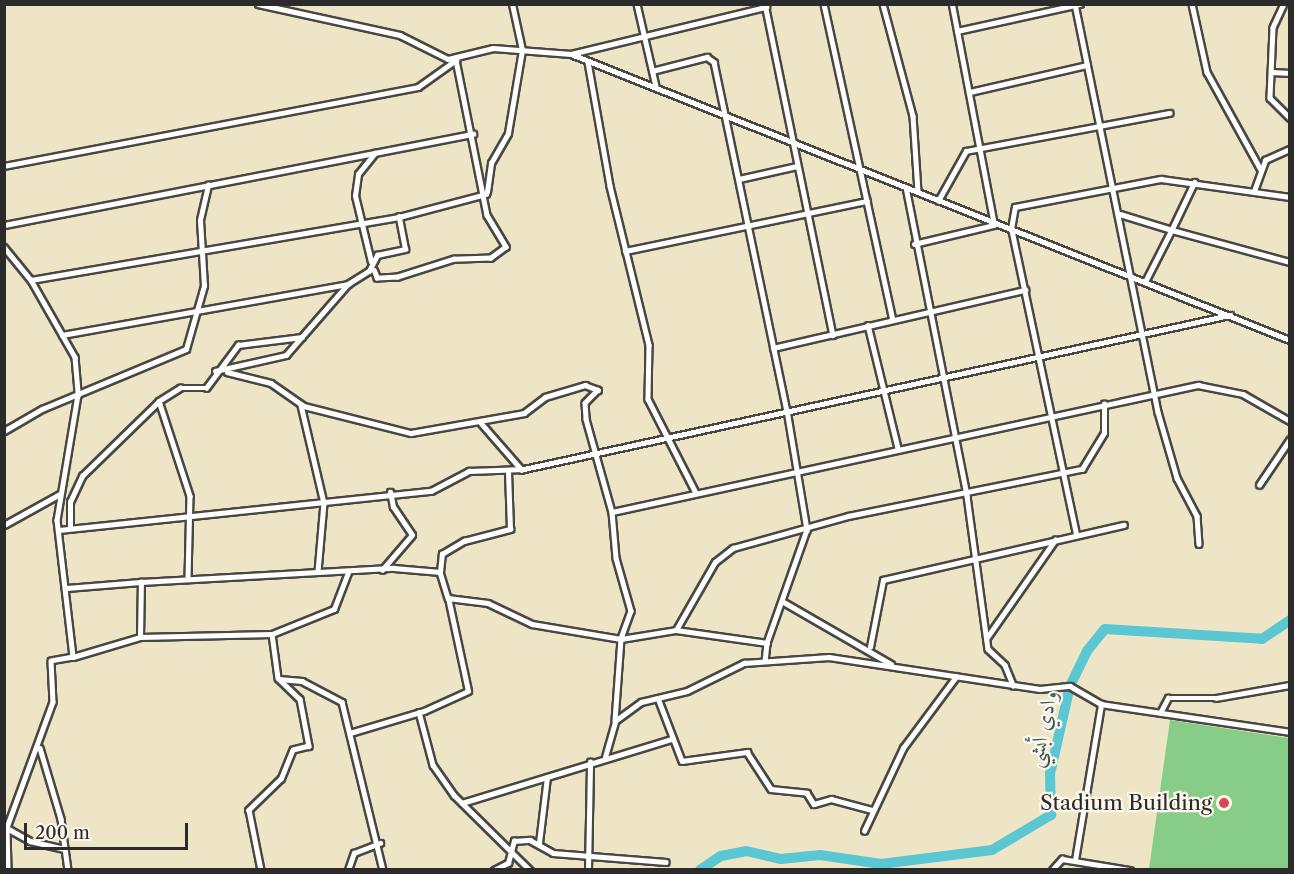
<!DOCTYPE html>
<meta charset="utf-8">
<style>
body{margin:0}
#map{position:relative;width:1294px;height:874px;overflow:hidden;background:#eee4c6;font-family:"Libre Caslon Text",Amiri,serif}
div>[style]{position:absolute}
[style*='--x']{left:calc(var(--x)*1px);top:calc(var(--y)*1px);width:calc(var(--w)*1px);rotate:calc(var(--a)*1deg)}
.green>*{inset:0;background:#88cd87}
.river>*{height:10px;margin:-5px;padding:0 5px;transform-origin:5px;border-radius:5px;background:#5ac7d2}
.roads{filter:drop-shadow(2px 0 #484742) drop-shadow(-2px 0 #484742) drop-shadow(0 2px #484742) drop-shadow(0 -2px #484742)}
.street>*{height:4.5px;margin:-2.25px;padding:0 2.25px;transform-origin:2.25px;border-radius:2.25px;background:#fff}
.dots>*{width:16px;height:16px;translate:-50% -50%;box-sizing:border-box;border:3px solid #fbf7ec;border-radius:50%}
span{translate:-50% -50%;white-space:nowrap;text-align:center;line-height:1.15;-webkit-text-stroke:4.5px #fbf7ec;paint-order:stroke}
.poi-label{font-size:21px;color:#2b2b2b}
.right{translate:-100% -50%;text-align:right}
.water-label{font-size:22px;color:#395a5d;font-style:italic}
.frame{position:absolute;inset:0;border:6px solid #2b2b2b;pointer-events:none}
.scale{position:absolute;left:24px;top:823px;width:164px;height:27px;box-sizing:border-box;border:3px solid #2b2b2b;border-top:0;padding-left:8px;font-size:18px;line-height:21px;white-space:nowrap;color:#2b2b2b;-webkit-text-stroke:4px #fbf7ec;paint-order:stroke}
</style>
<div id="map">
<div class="green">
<div style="clip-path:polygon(1170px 720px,1289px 738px,1289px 869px,1149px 869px)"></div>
</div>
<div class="river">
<div style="--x:700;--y:870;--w:25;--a:-34"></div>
<div style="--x:721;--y:856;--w:25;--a:-11"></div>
<div style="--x:746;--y:851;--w:36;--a:13"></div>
<div style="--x:781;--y:859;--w:39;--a:-6"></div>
<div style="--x:820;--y:855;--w:62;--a:8.4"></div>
<div style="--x:881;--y:864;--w:112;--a:-7.2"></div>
<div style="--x:992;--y:850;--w:69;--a:-30.7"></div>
<div style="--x:1051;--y:815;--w:41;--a:-91.4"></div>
<div style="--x:1050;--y:774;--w:90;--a:-77.2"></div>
<div style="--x:1070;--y:686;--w:39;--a:-64"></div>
<div style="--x:1087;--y:651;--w:28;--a:-51"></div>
<div style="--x:1105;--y:629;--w:157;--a:3.6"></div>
<div style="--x:1262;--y:639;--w:34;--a:-34"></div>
</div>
<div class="roads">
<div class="street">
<div style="--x:258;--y:4;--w:145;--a:12.3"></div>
<div style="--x:400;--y:35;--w:54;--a:26.6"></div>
<div style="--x:448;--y:59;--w:46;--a:-13.7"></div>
<div style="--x:493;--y:48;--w:78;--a:4.4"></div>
<div style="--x:571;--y:54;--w:774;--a:21.69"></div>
<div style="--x:637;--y:4;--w:84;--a:77"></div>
<div style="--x:765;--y:4;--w:338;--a:78.4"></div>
<div style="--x:824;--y:4;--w:323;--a:77.7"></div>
<div style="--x:883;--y:4;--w:116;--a:75"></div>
<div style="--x:913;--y:116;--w:76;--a:86.2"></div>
<div style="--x:1075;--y:4;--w:416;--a:78.5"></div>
<div style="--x:1158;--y:412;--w:69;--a:73.9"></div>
<div style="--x:1177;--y:478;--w:43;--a:62.2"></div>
<div style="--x:1197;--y:516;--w:28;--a:86"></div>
<div style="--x:1192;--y:4;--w:70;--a:77.6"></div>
<div style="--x:1207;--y:72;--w:112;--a:61.1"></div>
<div style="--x:1284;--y:4;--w:26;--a:115"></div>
<div style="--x:1273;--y:28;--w:70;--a:92.5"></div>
<div style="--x:1270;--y:98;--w:28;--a:45"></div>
<div style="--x:957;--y:31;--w:126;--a:-12.4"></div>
<div style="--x:571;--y:54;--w:201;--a:-13.6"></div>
<div style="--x:588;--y:62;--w:126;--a:79.9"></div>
<div style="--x:610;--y:186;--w:164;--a:76.2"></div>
<div style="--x:649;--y:345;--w:54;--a:91.1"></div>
<div style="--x:648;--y:399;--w:103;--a:62.9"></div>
<div style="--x:652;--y:71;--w:57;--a:-14.3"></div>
<div style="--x:707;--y:57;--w:9;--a:36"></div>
<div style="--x:714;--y:62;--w:356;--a:78.2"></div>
<div style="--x:787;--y:410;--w:122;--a:80.5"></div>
<div style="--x:807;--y:530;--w:120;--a:109.5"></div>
<div style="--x:767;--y:643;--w:18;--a:96"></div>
<div style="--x:1272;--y:72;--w:18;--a:3"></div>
<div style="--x:970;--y:92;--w:120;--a:-13"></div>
<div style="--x:4;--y:166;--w:421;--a:-10.8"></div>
<div style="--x:418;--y:87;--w:47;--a:-35.4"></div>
<div style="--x:456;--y:60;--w:158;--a:78.7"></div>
<div style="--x:487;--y:215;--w:37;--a:59"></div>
<div style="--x:506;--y:247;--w:19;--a:144"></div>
<div style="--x:491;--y:258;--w:37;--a:178"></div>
<div style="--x:454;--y:259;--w:59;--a:162.2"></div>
<div style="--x:398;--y:277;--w:21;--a:177"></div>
<div style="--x:377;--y:278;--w:8;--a:-113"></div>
<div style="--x:739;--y:179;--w:59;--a:-12.6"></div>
<div style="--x:1195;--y:182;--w:53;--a:115.6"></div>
<div style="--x:1172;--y:230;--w:122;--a:15.2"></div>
<div style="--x:906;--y:187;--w:315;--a:78.8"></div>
<div style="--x:967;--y:496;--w:154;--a:82.2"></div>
<div style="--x:988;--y:649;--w:23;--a:43"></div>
<div style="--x:1005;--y:665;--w:22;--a:68"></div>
<div style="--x:1254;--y:191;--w:33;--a:-70"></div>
<div style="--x:1265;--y:160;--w:27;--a:-24"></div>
<div style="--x:487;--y:192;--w:29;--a:-82"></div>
<div style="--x:491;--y:163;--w:34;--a:-60"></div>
<div style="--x:508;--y:133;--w:84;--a:-80.4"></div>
<div style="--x:522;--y:50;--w:47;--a:-102.3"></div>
<div style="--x:938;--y:201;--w:57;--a:-60.8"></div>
<div style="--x:966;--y:151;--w:207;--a:-10.6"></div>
<div style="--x:1120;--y:214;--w:54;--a:17.1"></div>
<div style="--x:1172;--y:230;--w:57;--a:117"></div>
<div style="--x:4;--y:225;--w:478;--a:-11"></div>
<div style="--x:914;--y:244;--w:82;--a:-13.4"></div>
<div style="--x:994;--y:225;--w:225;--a:-100.8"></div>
<div style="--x:4;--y:247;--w:43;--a:50.7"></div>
<div style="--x:31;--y:280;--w:89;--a:60.3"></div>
<div style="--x:75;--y:357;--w:38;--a:85"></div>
<div style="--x:78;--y:395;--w:127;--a:99.5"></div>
<div style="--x:57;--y:520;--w:138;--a:83.3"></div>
<div style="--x:73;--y:657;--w:22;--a:170"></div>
<div style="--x:51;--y:661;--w:41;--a:87.2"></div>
<div style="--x:53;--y:702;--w:134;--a:110.1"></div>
<div style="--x:7;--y:828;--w:42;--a:88.6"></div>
<div style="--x:625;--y:251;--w:247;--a:-11.7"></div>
<div style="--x:371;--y:262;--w:68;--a:-103.6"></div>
<div style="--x:355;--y:196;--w:22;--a:-82"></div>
<div style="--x:358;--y:174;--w:27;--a:-51"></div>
<div style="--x:31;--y:280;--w:373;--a:-9.7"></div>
<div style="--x:399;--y:217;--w:90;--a:-14.8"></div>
<div style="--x:868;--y:325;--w:127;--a:76.3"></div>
<div style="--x:62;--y:335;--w:291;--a:-10.1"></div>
<div style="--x:348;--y:284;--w:25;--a:-32"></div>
<div style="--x:369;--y:271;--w:18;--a:-63"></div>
<div style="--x:377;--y:255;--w:29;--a:-12"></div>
<div style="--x:405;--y:249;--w:33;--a:-101"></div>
<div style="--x:773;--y:348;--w:259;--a:-13"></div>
<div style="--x:215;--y:371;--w:73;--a:-12.7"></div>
<div style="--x:286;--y:355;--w:94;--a:-48.9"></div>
<div style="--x:227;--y:372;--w:45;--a:14"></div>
<div style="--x:271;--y:383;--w:40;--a:34.9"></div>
<div style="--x:304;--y:406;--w:110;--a:14.2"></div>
<div style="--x:411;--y:433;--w:115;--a:-10"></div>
<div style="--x:524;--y:413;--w:26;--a:-37"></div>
<div style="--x:545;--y:397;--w:42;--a:-16.7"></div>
<div style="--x:585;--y:385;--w:14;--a:21"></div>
<div style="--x:598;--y:390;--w:18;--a:135"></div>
<div style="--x:585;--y:403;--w:16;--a:86"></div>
<div style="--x:586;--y:419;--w:97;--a:74.4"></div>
<div style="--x:612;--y:512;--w:46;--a:85"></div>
<div style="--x:616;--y:558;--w:55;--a:74.2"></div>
<div style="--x:631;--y:611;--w:30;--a:110"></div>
<div style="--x:621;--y:639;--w:82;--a:94.2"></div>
<div style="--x:159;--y:401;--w:100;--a:71.9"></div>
<div style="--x:190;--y:496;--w:80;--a:91.4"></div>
<div style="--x:301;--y:405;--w:101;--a:76.8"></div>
<div style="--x:324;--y:503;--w:69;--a:95"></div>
<div style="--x:481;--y:423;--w:62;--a:48.9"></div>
<div style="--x:4;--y:431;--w:44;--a:-30.1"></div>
<div style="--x:42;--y:409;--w:156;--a:-22.6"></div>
<div style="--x:186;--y:349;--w:66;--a:-74.1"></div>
<div style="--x:204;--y:286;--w:66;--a:-93.5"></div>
<div style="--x:200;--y:220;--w:36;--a:-77"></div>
<div style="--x:1259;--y:485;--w:55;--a:-56"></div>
<div style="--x:612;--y:512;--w:600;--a:-12.23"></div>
<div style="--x:1198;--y:385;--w:46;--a:11.3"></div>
<div style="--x:1243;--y:394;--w:54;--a:29.9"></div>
<div style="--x:4;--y:525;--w:64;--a:-29"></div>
<div style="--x:70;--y:528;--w:26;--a:-90"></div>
<div style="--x:70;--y:502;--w:29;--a:-65"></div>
<div style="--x:82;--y:476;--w:107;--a:-44.2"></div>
<div style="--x:159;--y:401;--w:25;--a:-32"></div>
<div style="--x:180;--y:388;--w:26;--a:0"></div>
<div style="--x:206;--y:388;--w:54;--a:-53.3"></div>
<div style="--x:238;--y:345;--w:64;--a:-7.1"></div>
<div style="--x:59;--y:530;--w:374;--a:-6"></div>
<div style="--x:431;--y:491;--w:43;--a:-27.8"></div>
<div style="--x:469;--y:471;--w:55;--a:-2.1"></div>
<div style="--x:524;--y:469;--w:723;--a:-12.31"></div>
<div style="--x:1076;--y:534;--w:312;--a:-102"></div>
<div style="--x:1011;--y:229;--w:22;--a:-80"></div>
<div style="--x:1015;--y:207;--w:149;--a:-10.9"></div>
<div style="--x:1161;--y:179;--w:130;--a:7.9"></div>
<div style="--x:382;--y:570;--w:46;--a:-49.4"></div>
<div style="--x:412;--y:535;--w:34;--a:-124"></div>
<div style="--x:393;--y:507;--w:15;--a:-101"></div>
<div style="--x:440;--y:572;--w:18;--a:-84"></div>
<div style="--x:442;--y:554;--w:26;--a:-31"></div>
<div style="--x:464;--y:541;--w:48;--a:-14.6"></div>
<div style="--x:510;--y:529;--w:57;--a:-92"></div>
<div style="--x:66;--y:588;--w:75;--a:-4.6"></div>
<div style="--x:782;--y:601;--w:126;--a:30"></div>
<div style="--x:676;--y:630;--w:78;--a:-60.2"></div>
<div style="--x:715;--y:562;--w:23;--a:-38"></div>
<div style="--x:733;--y:548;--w:119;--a:-15.5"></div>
<div style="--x:848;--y:516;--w:239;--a:-11.4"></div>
<div style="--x:1082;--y:469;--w:42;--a:-58.6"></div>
<div style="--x:1104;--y:433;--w:29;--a:-90"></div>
<div style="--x:272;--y:634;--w:67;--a:-22"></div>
<div style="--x:334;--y:609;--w:40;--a:-69"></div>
<div style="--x:140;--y:637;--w:132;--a:-1.3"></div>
<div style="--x:272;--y:634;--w:44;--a:82.2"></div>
<div style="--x:278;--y:678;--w:30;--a:44"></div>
<div style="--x:300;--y:699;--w:48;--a:79.2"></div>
<div style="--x:309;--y:746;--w:16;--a:166"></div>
<div style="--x:293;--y:750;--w:31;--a:112"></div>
<div style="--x:281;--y:779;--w:45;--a:135.9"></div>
<div style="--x:249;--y:810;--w:61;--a:78.7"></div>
<div style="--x:986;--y:639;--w:121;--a:-55.1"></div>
<div style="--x:870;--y:647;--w:68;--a:-79"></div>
<div style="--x:883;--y:580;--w:247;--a:-12.9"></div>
<div style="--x:73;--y:657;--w:70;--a:-16.6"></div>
<div style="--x:140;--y:637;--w:55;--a:-89"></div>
<div style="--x:141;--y:582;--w:253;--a:-3.2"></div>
<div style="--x:394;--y:568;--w:46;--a:5"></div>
<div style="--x:440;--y:572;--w:27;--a:73"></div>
<div style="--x:448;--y:598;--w:40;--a:7.1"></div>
<div style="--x:488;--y:603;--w:49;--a:25.5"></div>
<div style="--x:532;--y:624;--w:90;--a:9.6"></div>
<div style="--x:621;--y:639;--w:56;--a:-9.3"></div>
<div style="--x:676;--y:630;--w:92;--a:8.1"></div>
<div style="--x:279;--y:679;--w:23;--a:5"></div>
<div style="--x:302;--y:681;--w:45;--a:27.7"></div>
<div style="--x:342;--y:702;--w:173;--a:76.3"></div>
<div style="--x:658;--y:698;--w:67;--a:69.1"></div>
<div style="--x:682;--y:761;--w:66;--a:-7.9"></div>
<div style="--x:747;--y:752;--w:44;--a:57"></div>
<div style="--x:771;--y:789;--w:36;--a:6"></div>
<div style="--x:807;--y:793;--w:13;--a:58"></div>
<div style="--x:814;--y:804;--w:18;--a:-16"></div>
<div style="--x:831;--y:799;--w:42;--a:15"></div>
<div style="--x:419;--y:712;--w:55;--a:75.2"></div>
<div style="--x:433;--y:765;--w:37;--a:55"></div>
<div style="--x:454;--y:795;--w:107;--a:44.6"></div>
<div style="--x:1160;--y:713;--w:17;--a:-62"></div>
<div style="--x:1168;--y:698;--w:48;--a:0"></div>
<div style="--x:1216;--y:698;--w:75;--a:-10"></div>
<div style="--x:350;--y:733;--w:77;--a:-16.6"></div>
<div style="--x:424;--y:711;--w:48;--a:-24.4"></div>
<div style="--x:468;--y:691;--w:95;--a:-102.1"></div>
<div style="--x:40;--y:748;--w:74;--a:73.5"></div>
<div style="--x:61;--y:819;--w:51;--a:82.2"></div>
<div style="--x:605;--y:757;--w:37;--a:-74"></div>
<div style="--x:615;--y:721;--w:32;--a:-36"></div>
<div style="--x:641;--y:702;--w:47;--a:-13.4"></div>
<div style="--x:687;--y:691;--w:64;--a:-26.2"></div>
<div style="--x:744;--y:663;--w:85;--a:-4"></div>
<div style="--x:829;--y:657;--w:213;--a:8.6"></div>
<div style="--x:1040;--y:689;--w:30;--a:-6"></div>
<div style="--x:1070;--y:686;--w:36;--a:30"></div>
<div style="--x:1101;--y:704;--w:191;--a:8.4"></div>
<div style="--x:462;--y:803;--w:219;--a:-17"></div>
<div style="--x:5;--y:827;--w:29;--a:29"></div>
<div style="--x:30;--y:841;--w:35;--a:13"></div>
<div style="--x:864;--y:831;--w:92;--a:-64.8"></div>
<div style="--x:903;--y:748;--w:89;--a:-53.3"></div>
<div style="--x:539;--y:843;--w:66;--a:-83.1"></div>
<div style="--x:1075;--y:860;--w:158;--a:-80.5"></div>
<div style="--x:348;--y:870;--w:18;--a:-71"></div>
<div style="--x:354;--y:853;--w:28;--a:-21"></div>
<div style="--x:494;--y:870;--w:16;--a:-27"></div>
<div style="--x:508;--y:863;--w:23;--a:-75"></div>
<div style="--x:514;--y:841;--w:16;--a:-4"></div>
<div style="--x:530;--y:840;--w:26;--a:29"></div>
<div style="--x:553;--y:853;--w:113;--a:4.6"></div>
<div style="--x:588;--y:870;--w:108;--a:-88.9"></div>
<div style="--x:1052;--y:870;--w:15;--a:-48"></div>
<div style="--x:1062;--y:859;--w:69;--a:9.2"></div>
</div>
</div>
<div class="dots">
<div style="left:1224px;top:803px;background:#d1495b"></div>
</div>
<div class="poi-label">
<span class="right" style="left:1212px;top:803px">Stadium Building</span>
</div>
<div class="water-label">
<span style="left:1042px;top:729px;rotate:-78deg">وادي أبشي</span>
</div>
<div class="frame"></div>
<div class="scale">200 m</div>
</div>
